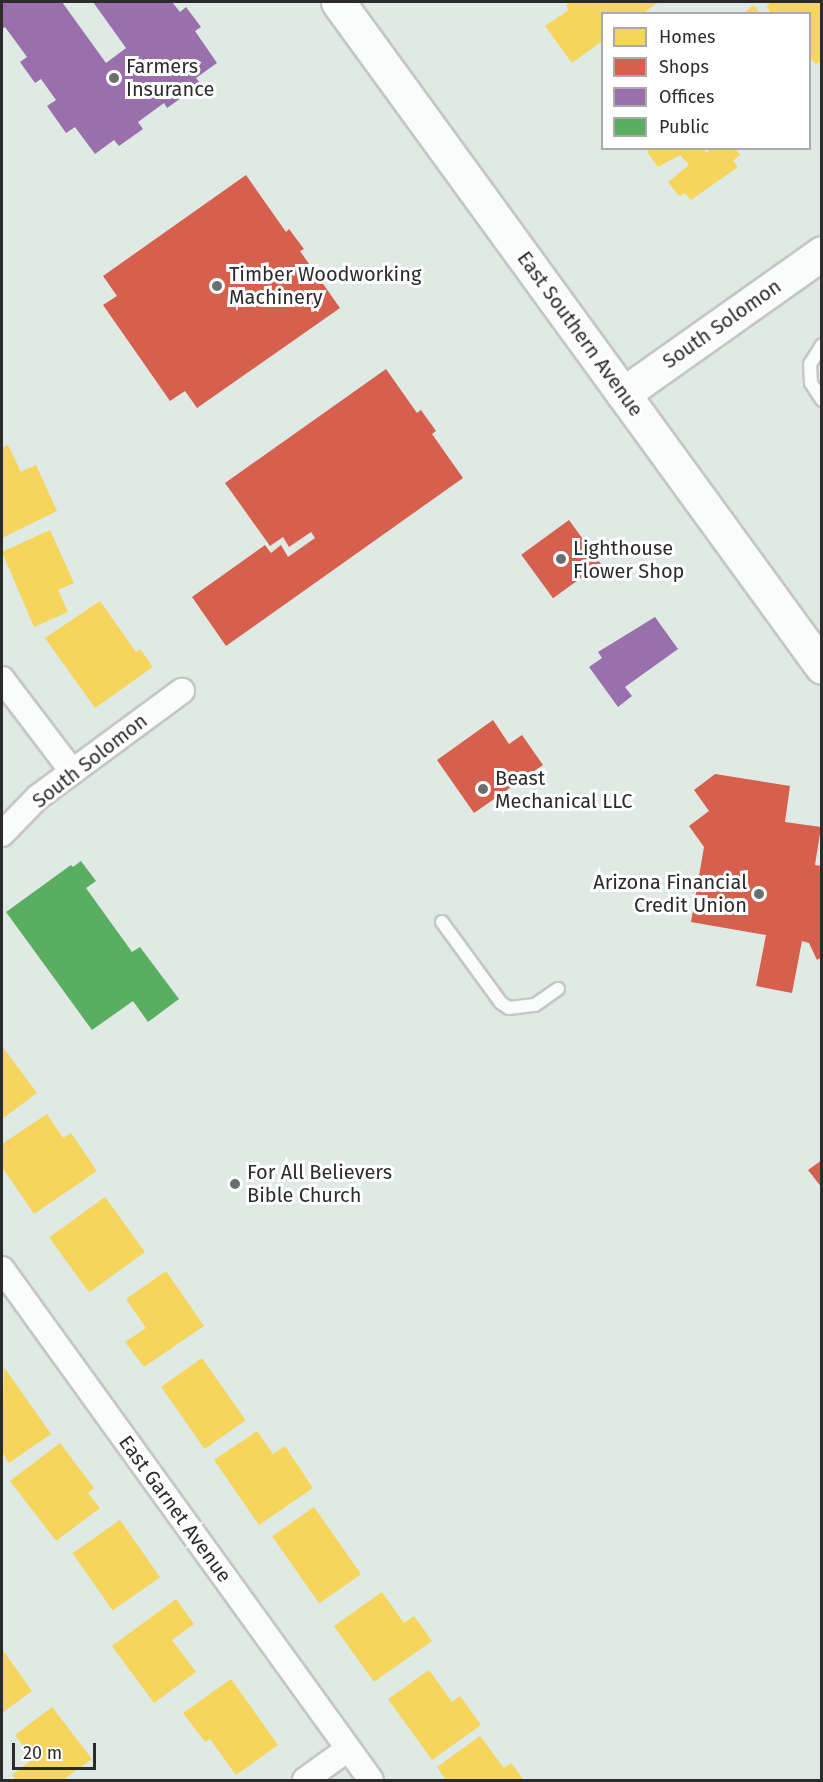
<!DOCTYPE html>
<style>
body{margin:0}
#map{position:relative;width:823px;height:1782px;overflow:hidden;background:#e0eae4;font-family:"Fira Sans",sans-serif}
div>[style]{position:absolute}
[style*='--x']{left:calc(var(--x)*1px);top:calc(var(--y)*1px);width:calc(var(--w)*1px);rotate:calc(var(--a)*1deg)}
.homes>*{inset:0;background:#f6d55c;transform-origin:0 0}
.shops>*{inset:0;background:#d6604d;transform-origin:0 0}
.offices>*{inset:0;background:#9970ab}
.public>*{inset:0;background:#5aae61}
.roads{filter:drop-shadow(2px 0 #c6c7c5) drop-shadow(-2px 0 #c6c7c5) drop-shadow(0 2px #c6c7c5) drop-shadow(0 -2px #c6c7c5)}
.lane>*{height:12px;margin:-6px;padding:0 6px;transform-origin:6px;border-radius:6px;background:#fafcfb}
.street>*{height:24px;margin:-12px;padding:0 12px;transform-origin:12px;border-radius:12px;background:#fafcfb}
.secondary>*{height:33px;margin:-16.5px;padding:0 16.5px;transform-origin:16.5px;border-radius:16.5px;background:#fafcfb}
.dots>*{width:16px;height:16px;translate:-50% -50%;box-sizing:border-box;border:3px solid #fff;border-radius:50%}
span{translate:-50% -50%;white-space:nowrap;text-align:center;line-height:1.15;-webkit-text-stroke:6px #fff;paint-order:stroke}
.poi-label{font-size:20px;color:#2b2b2b}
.left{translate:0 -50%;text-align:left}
.right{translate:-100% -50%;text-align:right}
.street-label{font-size:20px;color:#2b2b2b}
.frame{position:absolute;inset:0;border:3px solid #2b2b2b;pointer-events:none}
.legend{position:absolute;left:601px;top:12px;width:210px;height:138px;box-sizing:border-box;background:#fff;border:2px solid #aaa;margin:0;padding:8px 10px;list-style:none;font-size:18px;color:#2b2b2b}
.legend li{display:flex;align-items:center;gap:12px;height:30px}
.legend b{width:30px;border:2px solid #aaa}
.scale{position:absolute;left:12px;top:1743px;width:84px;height:27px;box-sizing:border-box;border:3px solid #2b2b2b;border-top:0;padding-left:8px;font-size:18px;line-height:21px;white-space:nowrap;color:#2b2b2b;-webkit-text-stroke:4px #fff;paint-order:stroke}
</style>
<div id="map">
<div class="homes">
<div style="clip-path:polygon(571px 2px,659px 2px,642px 14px,602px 14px,602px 41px,572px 63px,545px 26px,569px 10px,566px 5px)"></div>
<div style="clip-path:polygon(770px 2px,822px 2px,822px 61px,816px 64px,810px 58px,810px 14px,771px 14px,767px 7px)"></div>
<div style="clip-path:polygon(754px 5px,760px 14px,742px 14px)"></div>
<div style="clip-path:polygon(652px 148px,703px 148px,706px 153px,712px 148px,735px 148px,740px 155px,733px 161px,738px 167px,691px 200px,685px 193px,679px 196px,668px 182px,689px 165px,680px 155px,658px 167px,647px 152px)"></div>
<div style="clip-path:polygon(8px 445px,21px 472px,36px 465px,57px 511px,2px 538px,2px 448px)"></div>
<div style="clip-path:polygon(50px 530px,74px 583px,58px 590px,68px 612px,34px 627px,2px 552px)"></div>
<div style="clip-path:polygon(100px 601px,136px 652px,140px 649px,153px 667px,95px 708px,45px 638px)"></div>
<div style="clip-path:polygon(2px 1046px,37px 1093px,2px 1119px)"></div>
<div style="clip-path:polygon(47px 1114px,63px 1138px,71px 1133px,97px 1171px,34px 1214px,2px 1167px,2px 1144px)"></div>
<div style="left:105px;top:1197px;width:68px;height:69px;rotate:54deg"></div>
<div style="clip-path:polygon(166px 1271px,204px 1326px,144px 1367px,125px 1342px,146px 1328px,126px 1299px)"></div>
<div style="left:202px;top:1358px;width:76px;height:50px;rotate:55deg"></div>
<div style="clip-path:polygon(4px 1367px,51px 1434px,9px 1463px,2px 1452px)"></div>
<div style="clip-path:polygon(257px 1431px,273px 1454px,285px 1446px,313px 1488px,259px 1525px,214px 1460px)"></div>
<div style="clip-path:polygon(60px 1443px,94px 1488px,88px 1493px,100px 1508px,56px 1541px,10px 1481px)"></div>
<div style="left:314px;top:1507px;width:82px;height:51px;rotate:55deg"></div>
<div style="left:120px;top:1520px;width:70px;height:58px;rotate:55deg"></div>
<div style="clip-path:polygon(382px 1592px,404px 1623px,414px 1616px,432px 1641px,374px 1682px,334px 1626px)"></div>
<div style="clip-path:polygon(176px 1599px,194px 1624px,172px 1640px,196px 1672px,154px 1703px,112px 1646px)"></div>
<div style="clip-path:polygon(2px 1649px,32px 1691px,2px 1713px)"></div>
<div style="clip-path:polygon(429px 1670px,452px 1702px,460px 1696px,481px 1725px,432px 1760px,388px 1699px)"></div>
<div style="clip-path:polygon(231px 1679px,278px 1745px,236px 1775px,210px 1739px,205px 1742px,183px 1713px)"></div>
<div style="clip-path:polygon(52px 1707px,92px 1759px,63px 1780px,16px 1780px,12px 1775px,33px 1759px,15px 1735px)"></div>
<div style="clip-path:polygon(480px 1736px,504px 1768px,511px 1763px,524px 1780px,446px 1780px,437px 1767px)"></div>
</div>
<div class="shops">
<div style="clip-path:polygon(246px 175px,286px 232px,289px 229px,304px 249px,300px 251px,340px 308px,197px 408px,185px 391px,170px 401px,103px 305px,117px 296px,103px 276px)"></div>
<div style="clip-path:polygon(386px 369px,417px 413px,421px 410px,436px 431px,432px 434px,463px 478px,226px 646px,192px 597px,265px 545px,271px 553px,281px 545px,288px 557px,315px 538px,311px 532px,289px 547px,283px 537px,270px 546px,225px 483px)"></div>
<div style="left:569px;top:520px;width:54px;height:59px;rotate:54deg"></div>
<div style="clip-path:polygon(493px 720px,509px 744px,522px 735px,543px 765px,474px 813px,437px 760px)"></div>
<div style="clip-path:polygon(715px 774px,790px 786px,785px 822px,821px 827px,815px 865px,822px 866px,822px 957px,817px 960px,809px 943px,802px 941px,792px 993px,756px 986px,766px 935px,691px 922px,704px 847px,689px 826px,709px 811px,694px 790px)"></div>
<div style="clip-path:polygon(822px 1160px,822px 1188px,808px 1170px)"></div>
</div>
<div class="offices">
<div style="clip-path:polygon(2px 2px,62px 2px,106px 63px,126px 48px,93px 2px,172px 2px,180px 12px,186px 7px,201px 27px,195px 31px,217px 63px,196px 78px,201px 84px,167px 108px,164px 103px,138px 122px,143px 129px,119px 146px,114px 140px,95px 154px,75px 127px,66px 133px,47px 106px,56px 100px,41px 79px,35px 83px,20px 62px,27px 57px,5px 27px,2px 29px)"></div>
<div style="clip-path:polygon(655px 617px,678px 649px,625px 687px,632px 696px,618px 707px,589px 667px,602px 658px,598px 652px)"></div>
</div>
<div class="public">
<div style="clip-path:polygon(81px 861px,96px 881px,86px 888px,132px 952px,140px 947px,179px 999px,148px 1022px,133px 1001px,92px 1030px,6px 912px,71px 865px,73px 867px)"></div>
</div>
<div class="roads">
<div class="lane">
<div style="--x:822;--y:345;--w:22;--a:122"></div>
<div style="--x:810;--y:364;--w:19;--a:87"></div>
<div style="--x:811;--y:383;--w:20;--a:57"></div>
<div style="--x:442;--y:922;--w:100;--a:53.9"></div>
<div style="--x:501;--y:1003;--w:9;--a:32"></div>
<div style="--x:509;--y:1008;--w:26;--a:-7"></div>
<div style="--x:535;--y:1005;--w:28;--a:-35"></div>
</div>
<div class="street">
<div style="--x:2;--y:679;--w:114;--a:52.8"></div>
<div style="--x:2;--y:834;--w:52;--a:-45.8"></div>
<div style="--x:38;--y:797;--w:179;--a:-36.4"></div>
<div style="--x:2;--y:1269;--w:630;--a:54.17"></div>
<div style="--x:305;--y:1780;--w:53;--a:-35.8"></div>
</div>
<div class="secondary">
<div style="--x:338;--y:2;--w:822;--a:53.95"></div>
<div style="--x:623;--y:394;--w:244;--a:-35.3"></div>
</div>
</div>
<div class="dots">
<div style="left:114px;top:78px;background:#6a6e6c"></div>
<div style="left:217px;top:286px;background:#6a6e6c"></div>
<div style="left:561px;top:559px;background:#6a6e6c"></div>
<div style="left:483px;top:789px;background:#6a6e6c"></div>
<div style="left:759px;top:894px;background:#6a6e6c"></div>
<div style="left:235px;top:1184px;background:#6a6e6c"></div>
</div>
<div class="poi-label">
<span class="left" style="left:126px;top:78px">Farmers<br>Insurance</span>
<span class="left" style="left:229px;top:286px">Timber Woodworking<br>Machinery</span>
<span class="left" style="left:573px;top:560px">Lighthouse<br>Flower Shop</span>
<span class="left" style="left:495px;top:790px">Beast<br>Mechanical LLC</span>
<span class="right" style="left:747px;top:894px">Arizona Financial<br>Credit Union</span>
<span class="left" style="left:247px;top:1184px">For All Believers<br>Bible Church</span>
</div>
<div class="street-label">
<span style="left:722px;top:324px;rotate:-35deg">South Solomon</span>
<span style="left:580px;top:334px;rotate:54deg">East Southern Avenue</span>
<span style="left:90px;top:761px;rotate:-38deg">South Solomon</span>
<span style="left:175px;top:1509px;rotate:54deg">East Garnet Avenue</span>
</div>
<div class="frame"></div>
<ul class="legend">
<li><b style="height:16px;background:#f6d55c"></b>Homes</li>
<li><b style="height:16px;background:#d6604d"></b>Shops</li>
<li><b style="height:16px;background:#9970ab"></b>Offices</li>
<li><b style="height:16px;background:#5aae61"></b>Public</li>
</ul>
<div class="scale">20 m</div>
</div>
